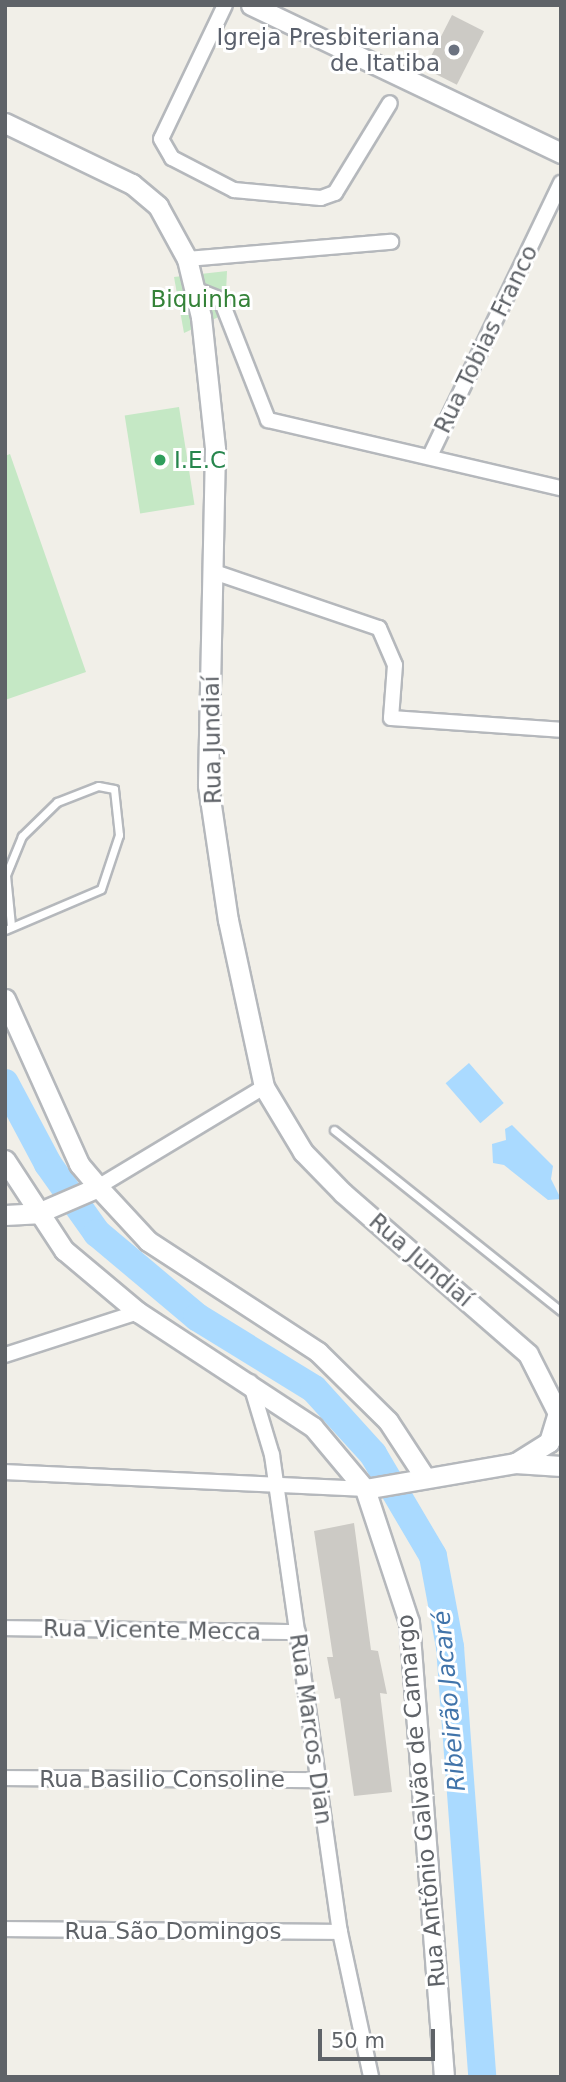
<!DOCTYPE html>
<meta charset="utf-8">
<style>
body{margin:0}
#map{position:relative;width:566px;height:2082px;overflow:hidden;background:#f1efe8;font-family:"DejaVu Sans",sans-serif}
div>[style]{position:absolute}
[style*='--x']{left:calc(var(--x)*1px);top:calc(var(--y)*1px);width:calc(var(--w)*1px);rotate:calc(var(--a)*1deg)}
.green>*{inset:0;background:#c5e8c5;transform-origin:0 0}
.water>*{inset:0;background:#aadaff;transform-origin:0 0}
.river>*{height:28px;margin:-14px;padding:0 14px;transform-origin:14px;border-radius:14px;background:#aadaff}
.building>*{inset:0;background:#cccac5;transform-origin:0 0}
.roads{filter:drop-shadow(2px 0 #b5b8bc) drop-shadow(-2px 0 #b5b8bc) drop-shadow(0 2px #b5b8bc) drop-shadow(0 -2px #b5b8bc)}
.lane>*{height:7px;margin:-3.5px;padding:0 3.5px;transform-origin:3.5px;border-radius:3.5px;background:#fff}
.street>*{height:14px;margin:-7px;padding:0 7px;transform-origin:7px;border-radius:7px;background:#fff}
.secondary>*{height:19px;margin:-9.5px;padding:0 9.5px;transform-origin:9.5px;border-radius:9.5px;background:#fff}
.dots>*{width:19px;height:19px;translate:-50% -50%;box-sizing:border-box;border:4px solid #fff;border-radius:50%}
span{translate:-50% -50%;white-space:nowrap;text-align:center;line-height:1.15;-webkit-text-stroke:6px #fff;paint-order:stroke}
.worship-label{font-size:23px;color:#5b616d}
.right{translate:-100% -50%;text-align:right}
.park-label{font-size:23px;color:#348238}
.street-label{font-size:23px;color:#5f6368}
.leisure-label{font-size:23px;color:#27864d}
.left{translate:0 -50%;text-align:left}
.water-label{font-size:24px;color:#4174aa;font-style:italic}
.frame{position:absolute;inset:0;border:7px solid #5f6368;pointer-events:none}
.scale{position:absolute;left:318px;top:2029px;width:117px;height:32px;box-sizing:border-box;border:4px solid #5f6368;border-top:0;padding-left:9px;font-size:21px;line-height:24px;white-space:nowrap;color:#5f6368;-webkit-text-stroke:5px #fff;paint-order:stroke}
</style>
<div id="map">
<div class="green">
<div style="clip-path:polygon(227px 271px,225px 314px,184px 333px,174px 277px)"></div>
<div style="left:179px;top:407px;width:99px;height:55px;rotate:81deg"></div>
<div style="clip-path:polygon(10px 454px,86px 672px,5px 700px,5px 456px)"></div>
</div>
<div class="water">
<div style="left:469px;top:1063px;width:53px;height:31px;rotate:49deg"></div>
<div style="clip-path:polygon(512px 1125px,553px 1166px,551px 1179px,561px 1199px,548px 1200px,504px 1165px,493px 1163px,492px 1144px,506px 1140px,505px 1129px)"></div>
</div>
<div class="river">
<div style="--x:5;--y:1083;--w:92;--a:62"></div>
<div style="--x:48;--y:1164;--w:85;--a:54.6"></div>
<div style="--x:97;--y:1233;--w:131;--a:40"></div>
<div style="--x:197;--y:1317;--w:137;--a:31.6"></div>
<div style="--x:314;--y:1389;--w:88;--a:47.8"></div>
<div style="--x:373;--y:1454;--w:118;--a:59.5"></div>
<div style="--x:433;--y:1556;--w:93;--a:79.4"></div>
<div style="--x:450;--y:1647;--w:431;--a:85.7"></div>
</div>
<div class="building">
<div style="left:452px;top:15px;width:36px;height:60px;rotate:27deg"></div>
<div style="clip-path:polygon(354px 1523px,371px 1650px,378px 1651px,387px 1694px,380px 1693px,392px 1792px,354px 1796px,340px 1698px,335px 1699px,327px 1657px,333px 1657px,314px 1531px)"></div>
</div>
<div class="roads">
<div class="lane">
<div style="--x:5;--y:930;--w:104;--a:-23.1"></div>
<div style="--x:101;--y:889;--w:57;--a:-71.6"></div>
<div style="--x:119;--y:835;--w:46;--a:-96.2"></div>
<div style="--x:114;--y:789;--w:16;--a:-169"></div>
<div style="--x:98;--y:786;--w:44;--a:158.7"></div>
<div style="--x:57;--y:802;--w:49;--a:135.8"></div>
<div style="--x:22;--y:836;--w:42;--a:112.3"></div>
<div style="--x:6;--y:875;--w:50;--a:84.3"></div>
<div style="--x:334;--y:1130;--w:290;--a:38.6"></div>
</div>
<div class="street">
<div style="--x:225;--y:5;--w:148;--a:115.5"></div>
<div style="--x:161;--y:139;--w:22;--a:60"></div>
<div style="--x:172;--y:158;--w:70;--a:27.3"></div>
<div style="--x:234;--y:190;--w:87;--a:5.3"></div>
<div style="--x:321;--y:198;--w:15;--a:-20"></div>
<div style="--x:335;--y:193;--w:105;--a:-58.6"></div>
<div style="--x:187;--y:259;--w:205;--a:-4.8"></div>
<div style="--x:194;--y:289;--w:29;--a:22"></div>
<div style="--x:221;--y:300;--w:129;--a:68.6"></div>
<div style="--x:268;--y:420;--w:301;--a:13.1"></div>
<div style="--x:430;--y:456;--w:303;--a:-64.4"></div>
<div style="--x:217;--y:573;--w:171;--a:18.8"></div>
<div style="--x:379;--y:628;--w:40;--a:66.6"></div>
<div style="--x:395;--y:665;--w:53;--a:94.3"></div>
<div style="--x:391;--y:718;--w:170;--a:4"></div>
<div style="--x:98;--y:1187;--w:194;--a:-31.1"></div>
<div style="--x:5;--y:1355;--w:140;--a:-17.9"></div>
<div style="--x:250;--y:1382;--w:76;--a:73.2"></div>
<div style="--x:272;--y:1455;--w:482;--a:81.9"></div>
<div style="--x:340;--y:1932;--w:148;--a:77.9"></div>
<div style="--x:5;--y:1472;--w:360;--a:2.7"></div>
<div style="--x:5;--y:1628;--w:293;--a:0.8"></div>
<div style="--x:5;--y:1778;--w:314;--a:0.4"></div>
<div style="--x:5;--y:1929;--w:335;--a:0.5"></div>
</div>
<div class="secondary">
<div style="--x:251;--y:5;--w:344;--a:25.5"></div>
<div style="--x:5;--y:123;--w:141;--a:25.7"></div>
<div style="--x:132;--y:184;--w:34;--a:40"></div>
<div style="--x:158;--y:206;--w:60;--a:61.3"></div>
<div style="--x:187;--y:259;--w:60;--a:76.4"></div>
<div style="--x:201;--y:317;--w:133;--a:83.9"></div>
<div style="--x:215;--y:449;--w:336;--a:91.2"></div>
<div style="--x:208;--y:785;--w:136;--a:81.6"></div>
<div style="--x:228;--y:920;--w:171;--a:77.8"></div>
<div style="--x:264;--y:1087;--w:76;--a:59"></div>
<div style="--x:303;--y:1152;--w:57;--a:45.7"></div>
<div style="--x:343;--y:1193;--w:245;--a:41"></div>
<div style="--x:528;--y:1354;--w:73;--a:63.1"></div>
<div style="--x:5;--y:999;--w:181;--a:65.8"></div>
<div style="--x:79;--y:1164;--w:30;--a:50"></div>
<div style="--x:98;--y:1187;--w:74;--a:47.2"></div>
<div style="--x:148;--y:1241;--w:203;--a:33.1"></div>
<div style="--x:318;--y:1352;--w:98;--a:44.6"></div>
<div style="--x:388;--y:1421;--w:66;--a:56.8"></div>
<div style="--x:5;--y:1160;--w:108;--a:56.8"></div>
<div style="--x:64;--y:1250;--w:97;--a:40"></div>
<div style="--x:138;--y:1312;--w:209;--a:33.3"></div>
<div style="--x:313;--y:1427;--w:81;--a:50"></div>
<div style="--x:365;--y:1489;--w:140;--a:71.7"></div>
<div style="--x:409;--y:1622;--w:456;--a:85.6"></div>
<div style="--x:5;--y:1215;--w:33;--a:-3"></div>
<div style="--x:38;--y:1213;--w:65;--a:-23.4"></div>
<div style="--x:517;--y:1462;--w:38;--a:-32"></div>
<div style="--x:549;--y:1442;--w:34;--a:-73"></div>
<div style="--x:365;--y:1489;--w:152;--a:-9.8"></div>
<div style="--x:515;--y:1463;--w:46;--a:3.7"></div>
</div>
</div>
<div class="dots">
<div style="left:454px;top:50px;background:#6b7280"></div>
<div style="left:160px;top:460px;background:#2e9e5b"></div>
</div>
<div class="worship-label">
<span class="right" style="left:440px;top:50px">Igreja Presbiteriana<br>de Itatiba</span>
</div>
<div class="park-label">
<span style="left:201px;top:299px">Biquinha</span>
</div>
<div class="street-label">
<span style="left:486px;top:339px;rotate:-64deg">Rua Tobias Franco</span>
<span style="left:212px;top:740px;rotate:-91deg">Rua Jundiaí</span>
<span style="left:421px;top:1260px;rotate:41deg">Rua Jundiaí</span>
<span style="left:152px;top:1630px;rotate:1deg">Rua Vicente Mecca</span>
<span style="left:311px;top:1729px;rotate:82deg">Rua Marcos Dian</span>
<span style="left:162px;top:1779px">Rua Basilio Consoline</span>
<span style="left:421px;top:1801px;rotate:-95deg">Rua Antônio Galvão de Camargo</span>
<span style="left:173px;top:1931px">Rua São Domingos</span>
</div>
<div class="leisure-label">
<span class="left" style="left:174px;top:460px">I.E.C</span>
</div>
<div class="water-label">
<span style="left:450px;top:1701px;rotate:-95deg">Ribeirão Jacaré</span>
</div>
<div class="frame"></div>
<div class="scale">50 m</div>
</div>
